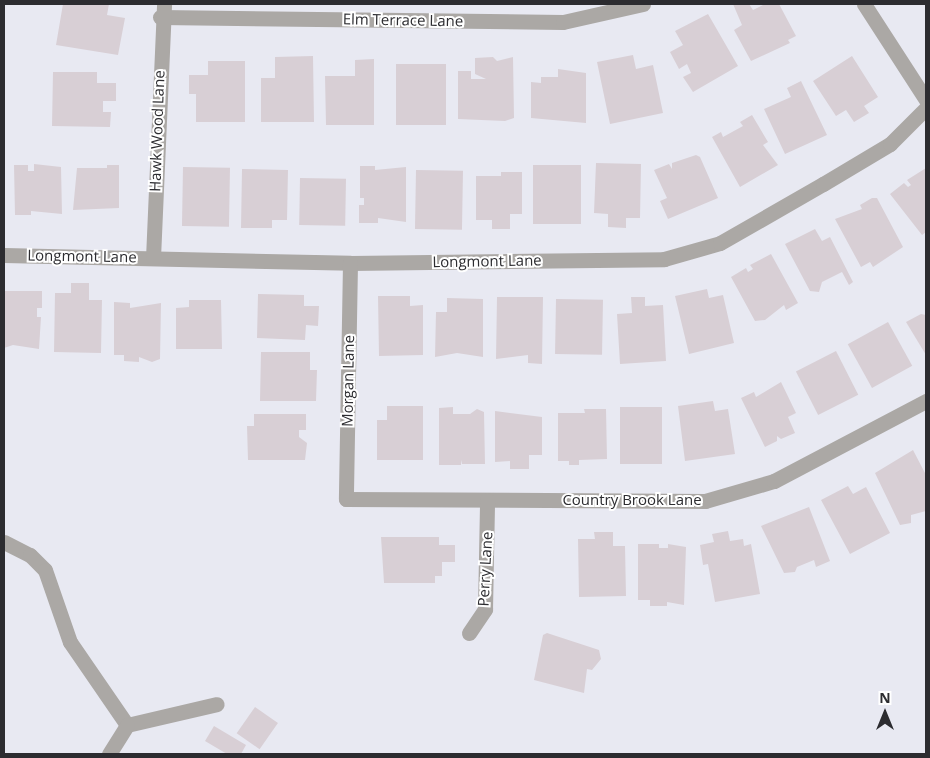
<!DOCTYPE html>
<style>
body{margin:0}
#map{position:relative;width:930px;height:758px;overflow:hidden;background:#e8e9f2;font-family:"Open Sans",sans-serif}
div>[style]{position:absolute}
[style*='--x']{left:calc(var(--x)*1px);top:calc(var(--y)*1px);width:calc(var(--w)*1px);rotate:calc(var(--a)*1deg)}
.building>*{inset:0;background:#d8cfd5;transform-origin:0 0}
.minor>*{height:15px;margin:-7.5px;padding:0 7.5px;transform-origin:7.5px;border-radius:7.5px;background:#aba8a5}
span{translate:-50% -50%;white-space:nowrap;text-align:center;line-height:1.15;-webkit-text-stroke:4px #fff;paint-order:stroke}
.street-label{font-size:15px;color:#2c2c30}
.frame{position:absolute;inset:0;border:5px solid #2c2c30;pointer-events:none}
.north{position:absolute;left:860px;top:688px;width:50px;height:50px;-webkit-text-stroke:4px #fff;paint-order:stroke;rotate:0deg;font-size:14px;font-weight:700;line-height:20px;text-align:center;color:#2c2c30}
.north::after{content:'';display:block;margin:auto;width:18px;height:22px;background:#2c2c30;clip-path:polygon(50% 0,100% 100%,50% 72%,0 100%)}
</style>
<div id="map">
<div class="building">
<div style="clip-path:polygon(63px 4px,109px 4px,107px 15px,125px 18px,118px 55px,56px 45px)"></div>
<div style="clip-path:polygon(733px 4px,749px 4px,753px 10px,765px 4px,779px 4px,796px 36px,788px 40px,790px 43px,751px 61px,734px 30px,742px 25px)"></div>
<div style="clip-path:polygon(708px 14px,738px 66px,693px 92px,683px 77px,691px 73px,687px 64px,679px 69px,670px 52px,683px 45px,675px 31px)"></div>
<div style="clip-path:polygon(633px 55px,636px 69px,653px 65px,663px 113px,610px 124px,597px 62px)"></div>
<div style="clip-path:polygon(313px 56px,314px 122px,261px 122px,261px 78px,275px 78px,275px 57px)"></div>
<div style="clip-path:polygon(852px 56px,878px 97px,864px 106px,869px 113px,854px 122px,846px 110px,836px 116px,813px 81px)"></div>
<div style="clip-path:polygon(493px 57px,497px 61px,513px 57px,514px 118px,505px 121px,458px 119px,458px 71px,471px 71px,471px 79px,486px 79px,475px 74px,475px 58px)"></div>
<div style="clip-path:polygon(374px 59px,374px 125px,326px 125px,325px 76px,355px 76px,355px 60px)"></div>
<div style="clip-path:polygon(208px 61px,245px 61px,245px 122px,196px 122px,196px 94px,189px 94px,189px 75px,208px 75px)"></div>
<div style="left:396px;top:64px;width:50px;height:61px"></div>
<div style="clip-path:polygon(558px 69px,586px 73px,586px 123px,531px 118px,531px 82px,541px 83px,541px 77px,558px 77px)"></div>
<div style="clip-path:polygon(53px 72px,97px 72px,97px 83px,116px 83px,116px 101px,103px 101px,103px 112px,111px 112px,110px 127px,52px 126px)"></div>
<div style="clip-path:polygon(801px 81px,827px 135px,785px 154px,764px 109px,791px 97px,787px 88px)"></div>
<div style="clip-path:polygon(752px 115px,768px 142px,763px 145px,778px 165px,740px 187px,712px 137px,721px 132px,723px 137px,743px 126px,740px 122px)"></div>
<div style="clip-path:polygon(696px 155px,700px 157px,718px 198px,668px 219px,660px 201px,667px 198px,654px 170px,669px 164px,672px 169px,672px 163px)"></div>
<div style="clip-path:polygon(596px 163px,641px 164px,640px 218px,626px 218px,626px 228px,608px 227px,608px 214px,594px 213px)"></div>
<div style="clip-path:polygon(34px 164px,61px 167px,62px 214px,31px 211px,31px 215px,15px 215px,14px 165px,28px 165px,28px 171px,34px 171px)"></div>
<div style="clip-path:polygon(107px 165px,119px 165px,119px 208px,73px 210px,77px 168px,107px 168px)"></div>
<div style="left:533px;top:165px;width:48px;height:59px"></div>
<div style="clip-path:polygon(360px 166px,375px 166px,375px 170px,406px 167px,406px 222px,378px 218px,378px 223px,359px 223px,359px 205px,364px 205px,364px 198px,360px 198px)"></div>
<div style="left:183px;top:167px;width:47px;height:59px;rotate:1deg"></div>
<div style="clip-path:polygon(926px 168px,926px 232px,922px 235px,890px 194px,904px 183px,908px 187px,911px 185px,907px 180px)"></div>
<div style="clip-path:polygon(242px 169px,288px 170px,287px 220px,272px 220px,272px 228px,241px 228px)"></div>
<div style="left:416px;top:170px;width:47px;height:59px;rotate:1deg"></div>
<div style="clip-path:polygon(501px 172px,522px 172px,522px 214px,510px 214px,510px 229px,492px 229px,492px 220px,476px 220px,476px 176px,501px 176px)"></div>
<div style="left:300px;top:178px;width:46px;height:47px;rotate:1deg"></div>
<div style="clip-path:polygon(872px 198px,877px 198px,903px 247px,873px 267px,870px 262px,861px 267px,835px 219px,862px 209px,860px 205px)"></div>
<div style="clip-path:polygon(815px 229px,822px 241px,830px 237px,853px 282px,849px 285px,842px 272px,822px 282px,819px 292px,810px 291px,785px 244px)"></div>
<div style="clip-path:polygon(771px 254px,798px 303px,786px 310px,784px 305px,765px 320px,755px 321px,731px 277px,746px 268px,748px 272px,753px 269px,750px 265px)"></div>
<div style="clip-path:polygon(71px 283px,89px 283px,89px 300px,102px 300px,101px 353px,54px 352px,55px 293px,71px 293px)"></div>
<div style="clip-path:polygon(707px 289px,709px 298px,723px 295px,734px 343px,689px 354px,675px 296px)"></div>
<div style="clip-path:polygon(4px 291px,42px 291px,42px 308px,37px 308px,37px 317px,41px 317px,39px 349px,13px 345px,4px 348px)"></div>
<div style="clip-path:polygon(258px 294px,304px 295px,304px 306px,319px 306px,318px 326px,306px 325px,305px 340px,257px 338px)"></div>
<div style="clip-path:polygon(378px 296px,410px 296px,410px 306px,423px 305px,423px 355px,379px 356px)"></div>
<div style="clip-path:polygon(497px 297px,543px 297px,542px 364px,528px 363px,528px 355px,496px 359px)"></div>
<div style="clip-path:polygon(631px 297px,645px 297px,645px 306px,663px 305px,666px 361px,620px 364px,617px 314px,632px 313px)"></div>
<div style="clip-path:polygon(447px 298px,483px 299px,483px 357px,457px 353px,435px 357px,436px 312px,447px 312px)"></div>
<div style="left:556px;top:299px;width:47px;height:55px;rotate:1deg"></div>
<div style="clip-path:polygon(189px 300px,221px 300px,222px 349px,176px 349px,176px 308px,189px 307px)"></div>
<div style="clip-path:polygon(114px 302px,130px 303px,130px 308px,161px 303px,160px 359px,152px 362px,139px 357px,139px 362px,124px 361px,124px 355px,114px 355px)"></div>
<div style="clip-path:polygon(921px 314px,926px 315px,926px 355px,906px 322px)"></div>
<div style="left:888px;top:322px;width:50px;height:46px;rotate:61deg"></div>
<div style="left:836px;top:351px;width:49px;height:45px;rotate:63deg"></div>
<div style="clip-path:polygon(261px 352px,310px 352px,310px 370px,317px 370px,316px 401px,260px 401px)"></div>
<div style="clip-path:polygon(781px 382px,796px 413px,788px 417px,795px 433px,781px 439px,777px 436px,777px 441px,765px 447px,741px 398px,754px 392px,756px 397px)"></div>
<div style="clip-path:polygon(713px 401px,715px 411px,728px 409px,735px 454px,685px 461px,678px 406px)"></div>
<div style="clip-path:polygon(387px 406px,423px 406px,423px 460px,377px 460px,377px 420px,387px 420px)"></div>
<div style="clip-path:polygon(453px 407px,453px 414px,470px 414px,477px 409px,484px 412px,485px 464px,462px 464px,461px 460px,461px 465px,439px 465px,439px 408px)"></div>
<div style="left:620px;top:407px;width:42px;height:57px"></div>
<div style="clip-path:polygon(584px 409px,606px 409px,607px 459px,579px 460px,579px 465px,569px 465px,569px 461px,558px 461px,558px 413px,585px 413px)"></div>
<div style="clip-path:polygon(495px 411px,542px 417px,542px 455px,529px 455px,529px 469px,510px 469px,510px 461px,495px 462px)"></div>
<div style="clip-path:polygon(254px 414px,306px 414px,306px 430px,299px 430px,299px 437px,307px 443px,305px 460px,248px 460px,247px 426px,254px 426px)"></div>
<div style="clip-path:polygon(913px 450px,926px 475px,926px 511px,911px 515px,911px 523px,900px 525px,875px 473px)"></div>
<div style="clip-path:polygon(848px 486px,853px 494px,866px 487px,890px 533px,850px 554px,821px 500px)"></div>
<div style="clip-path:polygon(809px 507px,830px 561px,816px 567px,814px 560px,797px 567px,795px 572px,784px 573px,761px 526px)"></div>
<div style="clip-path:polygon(728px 531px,730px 541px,743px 539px,744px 546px,751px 544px,760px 594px,715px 602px,708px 564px,703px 565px,700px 545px,714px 542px,712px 534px)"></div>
<div style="clip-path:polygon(594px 532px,613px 532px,613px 546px,625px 546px,626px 596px,579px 597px,578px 539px,595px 539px)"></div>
<div style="clip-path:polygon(381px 537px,439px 537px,439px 545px,455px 545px,455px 562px,442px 562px,442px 576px,435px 576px,435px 583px,384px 583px)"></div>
<div style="clip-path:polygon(638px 544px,659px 544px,659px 548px,668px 548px,668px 544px,686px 547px,684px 605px,667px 602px,667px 606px,650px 606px,650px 600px,638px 600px)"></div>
<div style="clip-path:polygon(547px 633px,599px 650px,601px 659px,592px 670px,587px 669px,584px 693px,534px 680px,543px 635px)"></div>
<div style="left:255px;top:707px;width:28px;height:32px;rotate:35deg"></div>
<div style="clip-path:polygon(214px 726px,246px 745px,241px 754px,227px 754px,205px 741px)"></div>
</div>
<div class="minor">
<div style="--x:864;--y:4;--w:114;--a:57.1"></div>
<div style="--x:160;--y:17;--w:403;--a:0.7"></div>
<div style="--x:563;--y:22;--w:82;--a:-12.7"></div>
<div style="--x:4;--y:255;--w:346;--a:1.3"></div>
<div style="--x:350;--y:263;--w:314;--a:-0.7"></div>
<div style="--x:664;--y:259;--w:58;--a:-15.9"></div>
<div style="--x:720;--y:243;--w:119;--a:-29.8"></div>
<div style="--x:823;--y:184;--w:78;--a:-30.8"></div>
<div style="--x:890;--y:144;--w:51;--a:-45"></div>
<div style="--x:153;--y:258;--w:254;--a:-87.5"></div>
<div style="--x:350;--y:263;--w:236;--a:91"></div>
<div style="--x:346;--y:499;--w:359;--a:0.3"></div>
<div style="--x:705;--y:501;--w:72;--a:-16.2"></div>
<div style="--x:774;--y:481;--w:172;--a:-27.8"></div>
<div style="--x:4;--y:542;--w:29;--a:27"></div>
<div style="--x:30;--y:555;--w:21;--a:45"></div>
<div style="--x:45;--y:570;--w:76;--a:70.9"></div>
<div style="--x:70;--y:642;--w:101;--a:55.5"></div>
<div style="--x:469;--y:633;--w:29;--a:-56"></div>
<div style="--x:485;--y:609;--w:109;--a:-88.9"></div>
<div style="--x:127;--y:725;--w:92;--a:-13.1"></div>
<div style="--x:109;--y:754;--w:34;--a:-58"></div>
</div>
<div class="street-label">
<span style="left:403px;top:20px;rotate:1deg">Elm Terrace Lane</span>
<span style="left:157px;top:131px;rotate:-88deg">Hawk Wood Lane</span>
<span style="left:82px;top:256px;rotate:1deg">Longmont Lane</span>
<span style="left:487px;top:261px;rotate:-1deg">Longmont Lane</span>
<span style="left:348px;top:381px;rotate:-89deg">Morgan Lane</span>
<span style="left:632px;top:500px">Country Brook Lane</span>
<span style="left:485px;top:569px;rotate:-87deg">Perry Lane</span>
</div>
<div class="frame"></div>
<div class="north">N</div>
</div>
